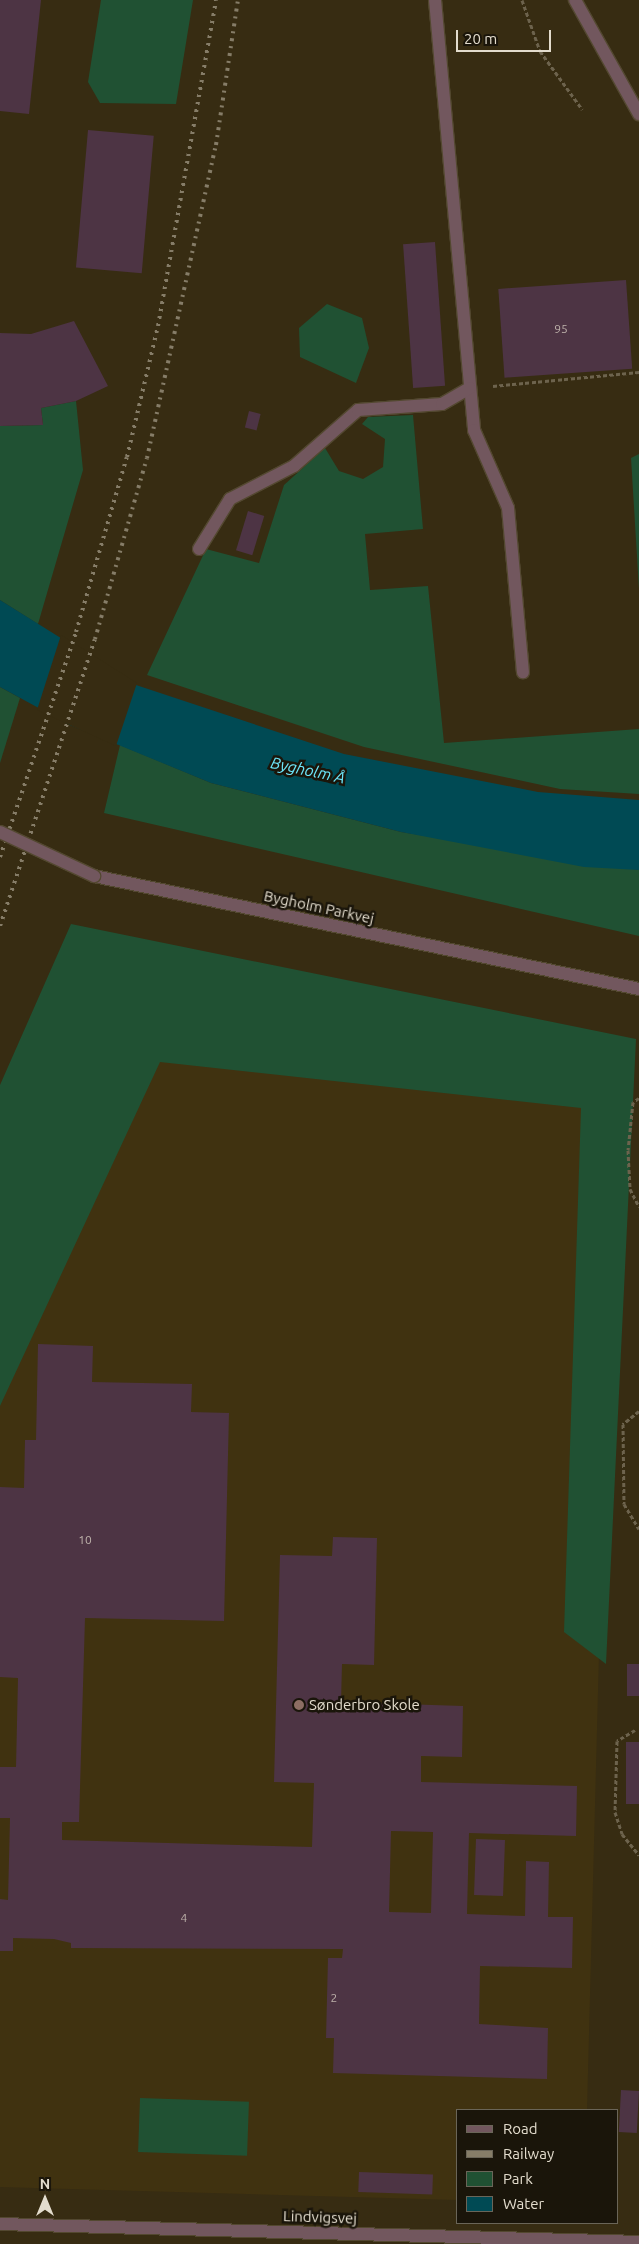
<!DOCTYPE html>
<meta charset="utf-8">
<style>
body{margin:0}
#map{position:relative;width:639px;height:2244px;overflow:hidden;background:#372c12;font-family:Ubuntu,sans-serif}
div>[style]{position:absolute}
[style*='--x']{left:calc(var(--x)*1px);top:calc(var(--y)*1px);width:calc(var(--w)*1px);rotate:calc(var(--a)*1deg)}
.built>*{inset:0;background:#403210}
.green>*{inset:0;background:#205133;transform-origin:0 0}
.water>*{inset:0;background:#004a54}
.pier>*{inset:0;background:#372c12}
.building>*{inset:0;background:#4d3444;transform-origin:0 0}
.path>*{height:3px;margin-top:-1.5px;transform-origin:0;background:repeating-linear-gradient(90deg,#6d634d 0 4px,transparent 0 6.5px)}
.roads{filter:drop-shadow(1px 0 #534830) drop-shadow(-1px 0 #534830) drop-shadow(0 1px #534830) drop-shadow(0 -1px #534830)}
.minor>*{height:12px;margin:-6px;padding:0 6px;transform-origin:6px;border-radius:6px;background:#72575e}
.rail>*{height:4px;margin-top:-2px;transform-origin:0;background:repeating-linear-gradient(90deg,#867d68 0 2.5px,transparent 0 7.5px)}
.bridges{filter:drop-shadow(1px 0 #534830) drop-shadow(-1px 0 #534830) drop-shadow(0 1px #534830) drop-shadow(0 -1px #534830)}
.minor-bridge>*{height:12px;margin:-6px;padding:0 6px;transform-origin:6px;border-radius:6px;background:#72575e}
.dots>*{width:14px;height:14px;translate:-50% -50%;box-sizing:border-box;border:2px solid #1a150a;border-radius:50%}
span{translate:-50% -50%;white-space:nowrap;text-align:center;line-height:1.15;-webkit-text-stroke:5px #1a150a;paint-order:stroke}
.number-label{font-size:12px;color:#beb2ab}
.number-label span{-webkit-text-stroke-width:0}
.street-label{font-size:15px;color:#e3dccd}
.poi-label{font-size:15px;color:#e3dccd}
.left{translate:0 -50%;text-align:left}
.water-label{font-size:16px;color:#6ce5f9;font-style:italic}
.legend{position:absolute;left:456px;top:2109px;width:162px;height:115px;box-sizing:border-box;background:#1a150a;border:1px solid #6a6558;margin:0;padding:6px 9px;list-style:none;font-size:15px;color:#e3dccd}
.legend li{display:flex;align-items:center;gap:10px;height:25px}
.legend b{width:25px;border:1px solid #6a6558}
.north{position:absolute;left:20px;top:2174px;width:50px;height:50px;-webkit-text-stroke:4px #1a150a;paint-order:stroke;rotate:0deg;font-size:14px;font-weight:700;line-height:20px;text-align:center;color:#e3dccd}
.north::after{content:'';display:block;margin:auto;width:18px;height:22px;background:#e3dccd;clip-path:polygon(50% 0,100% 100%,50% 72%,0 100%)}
.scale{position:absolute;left:456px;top:30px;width:95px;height:22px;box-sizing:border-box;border:2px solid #e3dccd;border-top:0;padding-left:6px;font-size:15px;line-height:18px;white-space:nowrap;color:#e3dccd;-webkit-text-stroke:4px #1a150a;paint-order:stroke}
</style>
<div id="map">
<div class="built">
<div style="clip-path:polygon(139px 1019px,614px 1082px,587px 2110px,458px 2110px,458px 2200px,0 2187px,0 1300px)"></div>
</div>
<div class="green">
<div style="clip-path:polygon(101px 0,193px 0,176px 104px,100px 103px,88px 82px)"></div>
<div style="clip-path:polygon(327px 304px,362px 318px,369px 348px,356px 383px,300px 357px,299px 328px)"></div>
<div style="clip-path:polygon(76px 401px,83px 470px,38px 624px,0 600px,0 426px,43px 425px,41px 408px)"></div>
<div style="clip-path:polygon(413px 415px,423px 529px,365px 534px,370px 590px,428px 586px,444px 743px,639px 729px,639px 794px,560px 789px,364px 747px,147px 675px,206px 549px,259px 563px,284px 485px,325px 448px,339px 471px,363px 479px,383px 467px,385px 439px,362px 424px,368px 417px)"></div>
<div style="clip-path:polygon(639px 454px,639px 589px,631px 458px)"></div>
<div style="clip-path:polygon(0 687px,20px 698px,0 763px)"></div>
<div style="clip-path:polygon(120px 745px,211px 783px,401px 832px,639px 870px,639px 936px,104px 813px)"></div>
<div style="clip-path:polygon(71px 924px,636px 1039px,606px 1664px,564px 1632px,581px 1108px,160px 1062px,0 1406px,0 1085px)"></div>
<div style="left:140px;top:2098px;width:109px;height:54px;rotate:2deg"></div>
</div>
<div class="water">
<div style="clip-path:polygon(0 600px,136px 685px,344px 754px,538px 792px,639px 800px,639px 870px,584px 867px,401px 832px,211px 783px,70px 725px,0 687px)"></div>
</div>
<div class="pier">
<div style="clip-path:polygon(61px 635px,137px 683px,116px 746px,37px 710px)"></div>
</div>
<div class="building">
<div style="clip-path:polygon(0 0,41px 0,29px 114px,0 111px)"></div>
<div style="left:88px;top:130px;width:66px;height:138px;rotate:5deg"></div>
<div style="left:435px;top:242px;width:144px;height:32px;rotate:86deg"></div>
<div style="left:626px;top:280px;width:89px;height:128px;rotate:86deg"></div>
<div style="clip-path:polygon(74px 321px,108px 386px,76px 401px,41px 408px,43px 425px,0 426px,0 333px,31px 334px)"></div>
<div style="left:249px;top:411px;width:12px;height:17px;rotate:14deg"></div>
<div style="left:248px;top:511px;width:17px;height:41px;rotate:17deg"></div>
<div style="clip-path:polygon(evenodd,38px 1344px,93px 1346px,92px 1382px,192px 1384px,191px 1412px,229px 1413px,224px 1621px,85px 1618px,79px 1822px,62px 1822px,62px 1840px,312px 1847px,314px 1783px,274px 1782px,280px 1555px,332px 1556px,333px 1537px,377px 1538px,374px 1665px,342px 1664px,341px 1702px,463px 1706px,462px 1757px,421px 1756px,421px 1782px,577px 1786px,576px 1836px,469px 1833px,467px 1914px,525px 1916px,526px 1861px,549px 1862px,548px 1917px,573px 1917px,572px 1968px,480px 1966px,479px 2024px,548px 2028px,547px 2079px,333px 2073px,334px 2038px,326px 2038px,328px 1958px,342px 1958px,343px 1949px,71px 1948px,71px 1943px,54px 1939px,13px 1938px,13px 1951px,0 1951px,0 1899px,8px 1900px,10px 1818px,0 1818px,0 1767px,16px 1767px,18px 1678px,0 1677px,0 1487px,24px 1488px,25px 1440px,36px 1440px,38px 1344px,391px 1831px,433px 1832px,431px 1913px,389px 1912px,391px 1831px)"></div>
<div style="left:627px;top:1664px;width:12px;height:32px"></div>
<div style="left:626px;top:1742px;width:13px;height:62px"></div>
<div style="left:476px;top:1839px;width:29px;height:56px;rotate:2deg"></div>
<div style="left:621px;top:2090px;width:18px;height:42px;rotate:3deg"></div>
<div style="left:359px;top:2172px;width:74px;height:20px;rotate:2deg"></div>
</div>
<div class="path">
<div style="--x:522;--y:0;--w:54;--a:70.6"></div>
<div style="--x:540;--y:51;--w:72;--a:54.1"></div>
<div style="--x:493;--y:386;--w:147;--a:-5.5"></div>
<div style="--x:639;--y:1098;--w:7;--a:146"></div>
<div style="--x:633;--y:1102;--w:48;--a:95.9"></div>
<div style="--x:628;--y:1150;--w:39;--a:87"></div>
<div style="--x:630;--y:1189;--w:20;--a:63"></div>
<div style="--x:639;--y:1411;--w:21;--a:141"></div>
<div style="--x:623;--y:1424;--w:80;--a:89.3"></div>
<div style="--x:624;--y:1504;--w:29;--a:59"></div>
<div style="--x:635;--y:1730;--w:21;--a:149"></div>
<div style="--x:617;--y:1741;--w:71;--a:91.6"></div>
<div style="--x:615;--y:1812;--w:23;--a:72"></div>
<div style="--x:622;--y:1834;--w:27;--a:51"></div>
</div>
<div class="roads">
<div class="minor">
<div style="--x:435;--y:0;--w:432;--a:84.8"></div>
<div style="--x:474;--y:430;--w:85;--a:66.4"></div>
<div style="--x:508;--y:508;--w:165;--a:84.8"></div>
<div style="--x:575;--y:0;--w:131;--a:60.7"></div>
<div style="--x:199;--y:549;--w:59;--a:-58.2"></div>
<div style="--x:230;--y:499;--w:72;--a:-27.3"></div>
<div style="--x:294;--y:466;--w:85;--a:-41.2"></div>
<div style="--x:358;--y:410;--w:84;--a:-4.1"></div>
<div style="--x:442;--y:404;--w:32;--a:-30"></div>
<div style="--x:94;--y:876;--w:557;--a:11.71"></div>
<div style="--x:0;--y:2224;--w:639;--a:1.61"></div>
</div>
</div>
<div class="rail">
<div style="--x:0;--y:857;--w:237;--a:-71.3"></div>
<div style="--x:76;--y:632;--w:182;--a:-73.8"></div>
<div style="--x:127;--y:457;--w:135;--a:-76.7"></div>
<div style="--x:158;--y:326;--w:331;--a:-79.9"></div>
<div style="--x:0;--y:926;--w:302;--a:-71.7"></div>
<div style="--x:95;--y:639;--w:188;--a:-74"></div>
<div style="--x:147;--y:458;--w:321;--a:-77.6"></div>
<div style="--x:216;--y:145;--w:147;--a:-81.4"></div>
</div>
<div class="bridges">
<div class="minor-bridge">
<div style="--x:0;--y:832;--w:104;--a:25.1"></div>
</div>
</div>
<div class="dots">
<div style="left:299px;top:1705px;background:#8d6e63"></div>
</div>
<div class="number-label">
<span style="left:561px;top:329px">95</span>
<span style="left:85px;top:1540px">10</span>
<span style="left:184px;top:1918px">4</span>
<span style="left:334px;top:1998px">2</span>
</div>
<div class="street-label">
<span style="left:319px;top:907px;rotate:12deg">Bygholm Parkvej</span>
<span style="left:320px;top:2217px;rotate:2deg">Lindvigsvej</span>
</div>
<div class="poi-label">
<span class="left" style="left:309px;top:1705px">Sønderbro Skole</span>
</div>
<div class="water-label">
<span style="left:308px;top:770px;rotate:12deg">Bygholm Å</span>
</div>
<ul class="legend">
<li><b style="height:6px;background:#72575e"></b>Road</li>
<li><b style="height:6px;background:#867d68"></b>Railway</li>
<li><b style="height:14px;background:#205133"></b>Park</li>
<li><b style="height:14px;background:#004a54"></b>Water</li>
</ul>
<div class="north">N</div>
<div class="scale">20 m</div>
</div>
